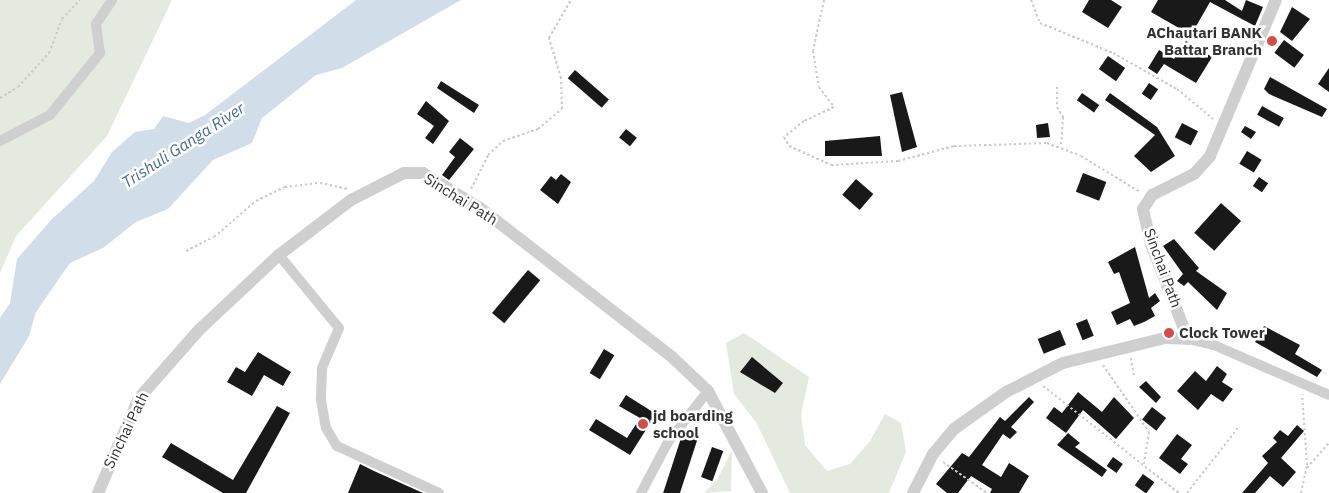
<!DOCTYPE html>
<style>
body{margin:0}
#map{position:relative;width:1329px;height:493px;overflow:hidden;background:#fff;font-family:"IBM Plex Sans",sans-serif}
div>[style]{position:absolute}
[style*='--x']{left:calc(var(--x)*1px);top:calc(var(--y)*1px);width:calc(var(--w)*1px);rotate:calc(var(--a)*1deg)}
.green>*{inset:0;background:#e4eadf}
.water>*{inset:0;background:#d1deea}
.building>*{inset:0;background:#191919;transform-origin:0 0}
.path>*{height:2px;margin-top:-1px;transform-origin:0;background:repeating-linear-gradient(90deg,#c9c9c9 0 2.5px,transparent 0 5px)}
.minor>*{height:10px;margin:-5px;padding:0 5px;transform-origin:5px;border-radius:5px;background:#cfcfcf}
.tertiary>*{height:12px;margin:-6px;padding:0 6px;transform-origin:6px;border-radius:6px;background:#cfcfcf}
.dots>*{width:14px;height:14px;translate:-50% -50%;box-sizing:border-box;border:2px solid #fff;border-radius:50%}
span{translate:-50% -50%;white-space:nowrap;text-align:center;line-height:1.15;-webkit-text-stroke:5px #fff;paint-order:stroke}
.poi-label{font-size:15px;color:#323232;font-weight:700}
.right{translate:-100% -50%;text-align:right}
.left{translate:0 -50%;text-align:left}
.street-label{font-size:15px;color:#323232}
.water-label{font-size:16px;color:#476b8d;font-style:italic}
</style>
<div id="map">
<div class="green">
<div style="clip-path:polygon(0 0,172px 0,107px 136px,16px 236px,0 273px)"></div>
<div style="clip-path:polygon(744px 333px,809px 377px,801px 415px,805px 445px,827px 471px,850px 464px,870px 441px,885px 414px,901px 423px,906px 452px,889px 493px,790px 493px,756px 422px,734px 394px,726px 343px)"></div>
<div style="clip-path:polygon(732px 450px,731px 491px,704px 493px,717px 480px)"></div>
</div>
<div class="water">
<div style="clip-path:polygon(356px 0,461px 0,342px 68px,316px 75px,262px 118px,252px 143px,213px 160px,168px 209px,136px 222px,103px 248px,70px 263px,36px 312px,29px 336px,0 384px,0 318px,10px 303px,17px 259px,52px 219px,94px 181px,112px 152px,135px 132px,154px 129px,163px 116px,189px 123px,205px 115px)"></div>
</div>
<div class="building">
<div style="clip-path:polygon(1089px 0,1111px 0,1122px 7px,1108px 28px,1082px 12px)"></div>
<div style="clip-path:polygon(1158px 0,1225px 0,1242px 11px,1246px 0,1263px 7px,1255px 26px,1210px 2px,1191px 35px,1151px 12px)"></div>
<div style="clip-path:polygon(1292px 7px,1310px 19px,1292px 41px,1280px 32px)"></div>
<div style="left:1284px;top:40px;width:25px;height:16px;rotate:37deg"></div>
<div style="clip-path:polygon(1186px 41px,1212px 57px,1196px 83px,1164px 64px,1157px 74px,1148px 68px,1159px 50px,1174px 59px)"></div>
<div style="left:1108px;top:56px;width:21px;height:16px;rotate:35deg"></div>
<div style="clip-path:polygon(1329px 68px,1329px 92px,1318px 84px)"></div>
<div style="left:575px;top:70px;width:45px;height:11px;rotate:41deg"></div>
<div style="clip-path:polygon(1270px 77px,1327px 109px,1322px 117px,1269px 94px,1264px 89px)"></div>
<div style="clip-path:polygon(441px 81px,479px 105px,474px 113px,437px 88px)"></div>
<div style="left:1149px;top:83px;width:11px;height:13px;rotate:34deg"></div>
<div style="clip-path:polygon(902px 92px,917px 147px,902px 152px,890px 95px)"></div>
<div style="left:1082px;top:93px;width:21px;height:9px;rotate:35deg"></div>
<div style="clip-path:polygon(1110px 93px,1157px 127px,1175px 156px,1151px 172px,1134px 156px,1155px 135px,1105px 100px)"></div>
<div style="clip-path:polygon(426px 101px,449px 121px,433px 144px,425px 138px,434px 126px,417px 114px)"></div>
<div style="left:1262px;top:106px;width:25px;height:10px;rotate:29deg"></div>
<div style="clip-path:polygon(1048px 123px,1050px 137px,1037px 138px,1036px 125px)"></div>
<div style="left:1182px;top:123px;width:18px;height:16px;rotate:27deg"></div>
<div style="clip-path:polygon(1245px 126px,1256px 132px,1251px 139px,1241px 132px)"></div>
<div style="left:626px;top:129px;width:14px;height:11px;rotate:39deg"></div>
<div style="clip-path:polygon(880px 136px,882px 156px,825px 156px,825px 141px)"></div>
<div style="clip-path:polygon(460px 138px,474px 149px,449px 180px,442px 175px,455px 157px,449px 152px)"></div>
<div style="left:1247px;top:151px;width:17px;height:15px;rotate:31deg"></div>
<div style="left:1083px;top:173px;width:25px;height:20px;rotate:21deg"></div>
<div style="clip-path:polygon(561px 174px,571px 182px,558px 204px,540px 190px,551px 176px,556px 180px)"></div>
<div style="left:1259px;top:177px;width:11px;height:11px;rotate:34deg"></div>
<div style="left:856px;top:179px;width:23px;height:21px;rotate:41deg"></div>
<div style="left:1221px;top:203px;width:27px;height:40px;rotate:42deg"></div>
<div style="clip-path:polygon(1174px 239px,1199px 268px,1196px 271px,1227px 293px,1217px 310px,1188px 282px,1184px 286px,1177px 281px,1183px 274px,1163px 246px)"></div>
<div style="clip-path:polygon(1135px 247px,1149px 298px,1155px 293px,1160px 301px,1151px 308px,1155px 316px,1144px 322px,1134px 326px,1130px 319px,1117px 325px,1111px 312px,1130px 303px,1119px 272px,1114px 274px,1108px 262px)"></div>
<div style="left:528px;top:270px;width:16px;height:56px;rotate:40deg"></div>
<div style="left:1087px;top:319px;width:18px;height:12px;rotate:68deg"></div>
<div style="clip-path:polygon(1264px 326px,1300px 345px,1295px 354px,1322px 370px,1317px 377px,1255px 342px)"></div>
<div style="left:1060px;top:330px;width:16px;height:24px;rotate:68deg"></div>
<div style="left:604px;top:349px;width:12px;height:28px;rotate:31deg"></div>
<div style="clip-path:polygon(258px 352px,291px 372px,283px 386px,264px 375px,252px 396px,227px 382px,236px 367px,245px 372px)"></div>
<div style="clip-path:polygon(752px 357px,783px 383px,775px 393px,740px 372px)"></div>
<div style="clip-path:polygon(1217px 366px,1227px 374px,1222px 382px,1233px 389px,1223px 402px,1211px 394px,1198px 410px,1177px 391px,1195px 371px,1206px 381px)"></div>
<div style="clip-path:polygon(1146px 381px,1161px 397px,1156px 403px,1139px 387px)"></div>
<div style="clip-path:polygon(1078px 392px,1102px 412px,1114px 397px,1134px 418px,1116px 439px,1083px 410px,1066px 433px,1046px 418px,1054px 407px,1062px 413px)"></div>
<div style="clip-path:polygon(626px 395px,656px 414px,630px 455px,589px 430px,596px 419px,627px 438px,640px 418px,619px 406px)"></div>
<div style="clip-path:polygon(1029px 397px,1034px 402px,1011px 427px,1017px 432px,1010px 439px,1003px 434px,982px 465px,1001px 477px,1009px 463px,1029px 476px,1019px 493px,990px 493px,992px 489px,971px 476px,958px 493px,947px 493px,936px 484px,962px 453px,969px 457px,1000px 417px,1005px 421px)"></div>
<div style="clip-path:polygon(277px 406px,290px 413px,246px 493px,223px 493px,162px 457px,171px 443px,233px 480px)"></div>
<div style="left:1152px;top:407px;width:18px;height:16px;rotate:38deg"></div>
<div style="clip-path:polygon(1297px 425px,1304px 431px,1281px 458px,1296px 472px,1283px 487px,1270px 476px,1255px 493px,1242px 493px,1268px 463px,1262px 456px,1277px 442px,1273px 438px,1280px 430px,1288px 436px)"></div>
<div style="clip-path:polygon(1068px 433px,1080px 443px,1075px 447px,1107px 470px,1102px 477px,1057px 445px)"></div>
<div style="clip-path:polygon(1177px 434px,1192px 445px,1181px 459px,1188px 464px,1180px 474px,1159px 458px)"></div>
<div style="left:682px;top:435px;width:16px;height:61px;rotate:18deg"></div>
<div style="left:712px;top:447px;width:12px;height:32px;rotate:20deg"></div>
<div style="left:1113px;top:457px;width:12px;height:11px;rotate:35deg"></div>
<div style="clip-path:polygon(360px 464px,374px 471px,423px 493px,348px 493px)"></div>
<div style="left:1143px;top:474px;width:14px;height:14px;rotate:36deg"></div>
</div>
<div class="path">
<div style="--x:824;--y:0;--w:52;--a:102.2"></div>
<div style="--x:813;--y:51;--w:36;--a:81"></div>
<div style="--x:819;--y:87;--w:25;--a:53"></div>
<div style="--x:834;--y:107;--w:33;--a:155"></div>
<div style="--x:804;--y:121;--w:26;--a:141"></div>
<div style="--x:784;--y:137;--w:10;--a:61"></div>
<div style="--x:789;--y:146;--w:46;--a:24.3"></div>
<div style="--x:831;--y:165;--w:67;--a:-3.4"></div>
<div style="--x:898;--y:161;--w:58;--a:-15"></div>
<div style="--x:954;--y:146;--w:93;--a:-1.8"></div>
<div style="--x:1047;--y:143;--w:36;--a:21"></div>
<div style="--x:1081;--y:156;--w:69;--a:31.4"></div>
<div style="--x:1031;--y:0;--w:25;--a:69"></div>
<div style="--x:1040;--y:23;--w:79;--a:22.3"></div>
<div style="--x:1113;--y:53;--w:73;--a:29.4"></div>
<div style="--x:1177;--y:89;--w:47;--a:39.8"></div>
<div style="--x:1057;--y:87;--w:20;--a:90"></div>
<div style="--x:1057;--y:107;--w:12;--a:59"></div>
<div style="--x:1063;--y:117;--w:29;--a:94"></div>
<div style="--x:0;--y:98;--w:21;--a:-31"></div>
<div style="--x:18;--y:87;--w:46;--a:-47.6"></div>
<div style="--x:49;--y:53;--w:36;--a:-69"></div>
<div style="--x:62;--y:19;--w:26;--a:-47"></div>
<div style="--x:471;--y:189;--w:38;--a:-63"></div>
<div style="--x:488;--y:155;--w:21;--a:-43"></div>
<div style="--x:503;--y:141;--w:37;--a:-19"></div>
<div style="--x:538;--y:129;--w:31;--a:-40"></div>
<div style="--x:562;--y:109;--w:31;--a:-92"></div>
<div style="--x:561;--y:78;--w:42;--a:-106.7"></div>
<div style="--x:549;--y:38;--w:44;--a:-59.9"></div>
<div style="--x:186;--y:251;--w:31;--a:-27"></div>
<div style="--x:214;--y:237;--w:55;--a:-40.6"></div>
<div style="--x:256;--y:201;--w:32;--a:-26"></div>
<div style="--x:285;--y:187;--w:35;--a:-7"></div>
<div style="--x:320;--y:183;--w:29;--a:12"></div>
<div style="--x:1131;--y:358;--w:19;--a:81"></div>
<div style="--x:1103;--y:365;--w:81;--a:55.5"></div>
<div style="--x:1149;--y:432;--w:32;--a:99"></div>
<div style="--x:1043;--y:386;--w:173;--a:38.2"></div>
<div style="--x:943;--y:462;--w:54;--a:35.2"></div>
<div style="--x:1307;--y:468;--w:33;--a:-49"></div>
<div style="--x:1187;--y:493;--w:83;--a:-51.9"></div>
<div style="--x:1301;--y:493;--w:29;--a:-78"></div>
<div style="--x:1307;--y:465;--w:71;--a:-94"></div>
</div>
<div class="minor">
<div style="--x:0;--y:141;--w:56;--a:-27.5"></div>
<div style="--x:50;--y:115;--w:80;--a:-51.1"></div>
<div style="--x:100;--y:53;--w:29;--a:-98"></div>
<div style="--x:96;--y:24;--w:29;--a:-56"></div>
<div style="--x:279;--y:255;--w:94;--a:50.6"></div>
<div style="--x:339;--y:328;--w:43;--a:113"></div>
<div style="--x:322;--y:368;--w:32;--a:92"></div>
<div style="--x:321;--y:400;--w:28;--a:80"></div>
<div style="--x:326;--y:428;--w:21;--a:59"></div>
<div style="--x:337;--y:446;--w:112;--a:24.7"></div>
<div style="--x:1188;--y:339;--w:27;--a:13"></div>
<div style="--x:1214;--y:345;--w:125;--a:23.5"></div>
<div style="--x:641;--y:493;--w:58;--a:-62.1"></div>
<div style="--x:668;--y:442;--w:65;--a:-51.9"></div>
</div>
<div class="tertiary">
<div style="--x:98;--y:493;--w:103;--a:-66.7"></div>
<div style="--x:139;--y:398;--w:91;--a:-48.6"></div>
<div style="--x:199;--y:330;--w:110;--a:-43.2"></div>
<div style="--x:279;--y:255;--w:91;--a:-37.4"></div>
<div style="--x:351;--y:200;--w:59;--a:-27"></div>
<div style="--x:404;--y:173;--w:19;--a:0"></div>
<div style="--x:423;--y:173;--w:67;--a:31.6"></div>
<div style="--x:480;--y:208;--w:243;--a:37.8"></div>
<div style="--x:672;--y:357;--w:50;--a:43.4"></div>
<div style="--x:708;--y:391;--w:115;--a:62.1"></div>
<div style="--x:913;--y:493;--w:44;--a:-62.9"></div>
<div style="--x:933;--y:454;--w:33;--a:-50"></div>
<div style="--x:954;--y:429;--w:64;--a:-35.4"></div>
<div style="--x:1006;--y:392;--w:64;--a:-27"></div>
<div style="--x:1063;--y:363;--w:105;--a:-13.8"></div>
<div style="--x:1165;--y:338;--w:23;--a:2"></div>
<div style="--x:1188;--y:339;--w:102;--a:-111.3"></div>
<div style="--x:1151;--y:244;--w:36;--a:-103"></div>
<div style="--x:1143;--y:209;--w:17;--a:-57"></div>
<div style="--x:1152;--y:195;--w:47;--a:-26.6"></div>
<div style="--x:1194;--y:174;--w:24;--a:-48"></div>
<div style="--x:1210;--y:156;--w:169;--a:-67.1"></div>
</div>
<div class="dots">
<div style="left:1272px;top:41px;background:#d44e49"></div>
<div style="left:1169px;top:333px;background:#d44e49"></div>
<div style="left:643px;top:424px;background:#d44e49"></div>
</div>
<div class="poi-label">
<span class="right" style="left:1262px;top:41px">AChautari BANK<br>Battar Branch</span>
<span class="left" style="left:1179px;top:333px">Clock Tower</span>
<span class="left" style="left:653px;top:424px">jd boarding<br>school</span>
</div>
<div class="street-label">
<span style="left:461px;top:199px;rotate:32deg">Sinchai Path</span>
<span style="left:1163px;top:268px;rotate:70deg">Sinchai Path</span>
<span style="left:126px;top:430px;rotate:-64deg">Sinchai Path</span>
</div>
<div class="water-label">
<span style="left:183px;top:145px;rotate:-33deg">Trishuli Ganga River</span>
</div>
</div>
